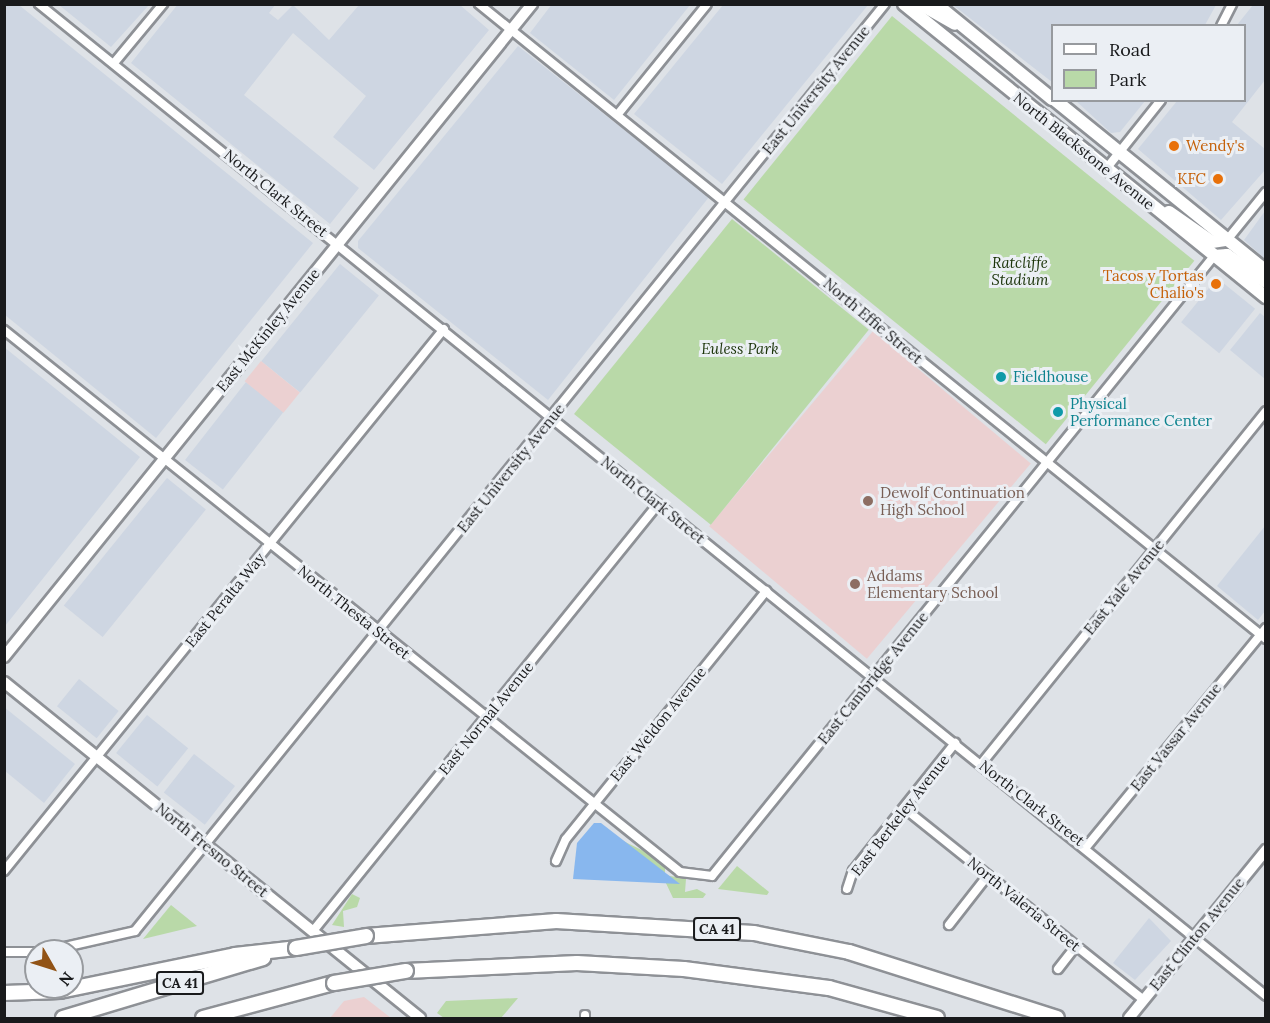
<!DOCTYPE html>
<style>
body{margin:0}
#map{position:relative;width:1270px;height:1023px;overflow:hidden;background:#dee2e7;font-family:Lora,serif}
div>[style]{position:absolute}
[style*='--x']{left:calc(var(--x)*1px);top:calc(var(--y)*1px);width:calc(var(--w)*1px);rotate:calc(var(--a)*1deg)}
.built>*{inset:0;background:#ced6e2;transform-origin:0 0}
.education>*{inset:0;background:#ebd0d1;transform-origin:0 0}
.green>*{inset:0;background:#b9d9a8;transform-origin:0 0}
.water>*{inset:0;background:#88b7ee}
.roads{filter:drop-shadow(2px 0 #8e9196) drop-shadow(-2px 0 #8e9196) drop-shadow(0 2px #8e9196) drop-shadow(0 -2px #8e9196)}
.street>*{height:8px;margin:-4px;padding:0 4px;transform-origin:4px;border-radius:4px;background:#fff}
.secondary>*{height:10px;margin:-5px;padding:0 5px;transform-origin:5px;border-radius:5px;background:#fff}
.primary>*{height:12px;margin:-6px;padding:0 6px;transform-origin:6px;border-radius:6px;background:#fff}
.highway>*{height:14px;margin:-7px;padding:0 7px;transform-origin:7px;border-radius:7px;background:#fff}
.bridges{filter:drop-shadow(2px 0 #8e9196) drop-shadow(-2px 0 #8e9196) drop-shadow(0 2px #8e9196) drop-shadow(0 -2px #8e9196)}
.highway-bridge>*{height:14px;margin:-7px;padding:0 7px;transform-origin:7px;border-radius:7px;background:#fff}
.dots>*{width:16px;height:16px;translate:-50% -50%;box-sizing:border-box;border:3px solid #ebeff4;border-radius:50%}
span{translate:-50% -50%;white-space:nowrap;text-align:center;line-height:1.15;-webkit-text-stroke:6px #ebeff4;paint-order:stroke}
.shield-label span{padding:2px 4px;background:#ebeff4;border:2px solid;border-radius:4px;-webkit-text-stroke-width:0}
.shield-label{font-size:14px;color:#191a1c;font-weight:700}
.street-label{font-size:15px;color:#191a1c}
.food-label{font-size:15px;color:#c56008}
.left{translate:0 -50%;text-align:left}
.right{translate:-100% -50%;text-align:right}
.park-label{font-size:15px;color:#1a3308;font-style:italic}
.culture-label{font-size:15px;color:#0d838f}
.education-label{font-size:15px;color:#785e54}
.frame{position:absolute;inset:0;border:6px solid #191a1c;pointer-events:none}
.legend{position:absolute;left:1051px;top:24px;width:195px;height:78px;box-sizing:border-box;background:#ebeff4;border:2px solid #979a9e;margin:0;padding:8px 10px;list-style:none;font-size:18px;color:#191a1c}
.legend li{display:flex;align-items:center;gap:12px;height:30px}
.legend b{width:30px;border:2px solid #979a9e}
.north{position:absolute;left:24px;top:939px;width:60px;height:60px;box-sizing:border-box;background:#ebeff4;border:2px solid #979a9e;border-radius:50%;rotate:129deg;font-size:16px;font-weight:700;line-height:24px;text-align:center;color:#191a1c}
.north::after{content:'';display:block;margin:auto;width:21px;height:27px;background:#915316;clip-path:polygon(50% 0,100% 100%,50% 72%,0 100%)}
</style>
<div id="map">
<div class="built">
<div style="clip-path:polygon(178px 4px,275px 5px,269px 13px,278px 20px,293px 5px,329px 40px,359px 5px,460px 5px,489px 30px,374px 170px,333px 137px,366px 96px,293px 33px,244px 95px,359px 188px,330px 224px,131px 63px)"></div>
<div style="clip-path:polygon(552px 4px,690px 4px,690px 5px,614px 100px,530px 33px)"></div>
<div style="clip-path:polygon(4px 5px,19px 5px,313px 243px,156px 438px,5px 315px)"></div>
<div style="clip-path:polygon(59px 5px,149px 5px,111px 47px)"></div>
<div style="clip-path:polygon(723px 5px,868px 5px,722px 184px,634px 114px)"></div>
<div style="clip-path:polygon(953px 5px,1216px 5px,1205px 25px,1052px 26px,1052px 82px)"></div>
<div style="clip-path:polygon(1253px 5px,1265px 5px,1265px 80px,1232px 122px,1265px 149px,1265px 170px,1221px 220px,1138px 149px,1177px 101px,1244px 100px,1244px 26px,1237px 25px)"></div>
<div style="clip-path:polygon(518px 46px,709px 197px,548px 400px,358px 248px,358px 241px)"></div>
<div style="clip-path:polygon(1076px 101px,1145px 101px,1120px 132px,1111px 133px)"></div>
<div style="clip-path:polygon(1265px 211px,1265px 259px,1244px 240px)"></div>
<div style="left:340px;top:264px;width:50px;height:125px;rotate:39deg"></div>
<div style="left:1217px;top:278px;width:49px;height:57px;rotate:39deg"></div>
<div style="clip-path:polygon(1260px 313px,1265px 317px,1265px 379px,1230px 350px)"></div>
<div style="clip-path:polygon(4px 347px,140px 457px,5px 626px,4px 626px)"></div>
<div style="left:246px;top:382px;width:48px;height:99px;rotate:38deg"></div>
<div style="left:167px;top:478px;width:50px;height:164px;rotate:39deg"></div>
<div style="clip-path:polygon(1265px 526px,1265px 611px,1258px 620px,1217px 586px)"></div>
<div style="left:79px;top:679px;width:51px;height:35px;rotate:39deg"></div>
<div style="clip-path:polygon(4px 707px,75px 764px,44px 803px,5px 771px)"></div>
<div style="left:147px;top:715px;width:53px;height:49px;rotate:39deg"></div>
<div style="left:194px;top:754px;width:52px;height:49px;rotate:38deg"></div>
<div style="clip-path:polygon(1149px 918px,1171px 941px,1135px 980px,1113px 963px)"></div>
</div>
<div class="education">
<div style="left:873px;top:331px;width:206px;height:255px;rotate:40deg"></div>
<div style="left:261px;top:361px;width:50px;height:26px;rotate:39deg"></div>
<div style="clip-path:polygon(364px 997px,391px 1018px,330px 1018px,344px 1001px)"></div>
</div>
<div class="green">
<div style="left:892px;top:16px;width:389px;height:236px;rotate:39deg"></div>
<div style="left:732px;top:219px;width:176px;height:251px;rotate:39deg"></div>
<div style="clip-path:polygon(621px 840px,648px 853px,665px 867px,665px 875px,686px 879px,685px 892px,697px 889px,706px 894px,703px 898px,673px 898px,664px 879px)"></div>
<div style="clip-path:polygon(737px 866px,769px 892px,767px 895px,718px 889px)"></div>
<div style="clip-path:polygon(352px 894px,360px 898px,357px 907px,343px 911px,344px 927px,332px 925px)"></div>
<div style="clip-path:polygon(171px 905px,197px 926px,143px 939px)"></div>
<div style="clip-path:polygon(518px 998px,501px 1018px,444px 1018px,437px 1013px,446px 1001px)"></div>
</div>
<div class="water">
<div style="clip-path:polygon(594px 823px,601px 823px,680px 884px,573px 879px,577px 843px)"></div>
</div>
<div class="roads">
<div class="street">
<div style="--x:39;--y:4;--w:1578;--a:38.95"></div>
<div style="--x:479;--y:4;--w:1011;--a:38.9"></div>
<div style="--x:1221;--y:26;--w:25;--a:-63"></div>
<div style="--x:114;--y:63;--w:77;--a:-50.3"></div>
<div style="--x:618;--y:114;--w:141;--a:-51"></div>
<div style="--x:1106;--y:169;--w:88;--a:-51.4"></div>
<div style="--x:1227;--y:240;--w:62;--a:-50.9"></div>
<div style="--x:4;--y:330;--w:866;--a:38.72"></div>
<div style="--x:680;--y:872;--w:32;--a:7"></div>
<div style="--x:712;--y:876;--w:798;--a:-51"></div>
<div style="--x:982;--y:763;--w:452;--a:-51.1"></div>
<div style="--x:904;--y:808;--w:307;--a:38.7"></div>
<div style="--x:1087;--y:846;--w:282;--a:-50.6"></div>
<div style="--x:556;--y:861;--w:24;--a:-66"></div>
<div style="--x:566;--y:839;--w:319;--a:-51.1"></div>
<div style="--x:4;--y:871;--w:698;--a:-50.93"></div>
<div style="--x:847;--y:889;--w:19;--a:-72"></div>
<div style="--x:853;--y:871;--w:164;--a:-51.4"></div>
<div style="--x:949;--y:925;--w:63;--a:-52"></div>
<div style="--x:313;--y:931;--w:549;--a:-51.06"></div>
<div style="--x:47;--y:951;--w:90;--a:-12.8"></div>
<div style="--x:135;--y:931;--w:1192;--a:-51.03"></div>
<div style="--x:4;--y:952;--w:32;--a:0"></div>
<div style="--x:1058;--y:969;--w:29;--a:-52"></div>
<div style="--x:585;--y:1018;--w:3;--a:-90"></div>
</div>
<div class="secondary">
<div style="--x:4;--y:657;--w:840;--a:-51.04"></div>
<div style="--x:4;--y:682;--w:535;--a:38.93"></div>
<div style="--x:1129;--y:1018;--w:217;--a:-50.8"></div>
</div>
<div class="primary">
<div style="--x:904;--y:4;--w:466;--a:39"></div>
<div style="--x:920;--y:4;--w:40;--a:29.7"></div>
<div style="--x:936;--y:4;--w:150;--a:39.3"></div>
<div style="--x:1055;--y:100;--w:272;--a:39"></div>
<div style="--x:1169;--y:212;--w:52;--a:34.9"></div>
<div style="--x:1212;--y:242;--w:15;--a:-8"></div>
<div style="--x:1214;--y:256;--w:13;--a:-4"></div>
<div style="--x:1227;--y:255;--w:47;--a:34.7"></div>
</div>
<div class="highway">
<div style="--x:366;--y:936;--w:191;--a:-4.5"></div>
<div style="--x:556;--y:921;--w:198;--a:3.5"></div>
<div style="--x:754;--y:933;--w:97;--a:11.3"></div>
<div style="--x:849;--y:952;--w:218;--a:17.6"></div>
<div style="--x:406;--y:971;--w:171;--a:-2.7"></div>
<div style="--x:577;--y:963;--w:107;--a:3.2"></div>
<div style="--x:684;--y:969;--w:146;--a:7.5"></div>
<div style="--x:829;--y:988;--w:112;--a:15.5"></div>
<div style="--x:4;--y:993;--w:56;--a:-2"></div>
<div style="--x:60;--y:991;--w:179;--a:-11.6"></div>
<div style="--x:235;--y:955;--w:61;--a:-6.5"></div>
<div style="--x:63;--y:1018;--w:209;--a:-16.7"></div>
<div style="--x:203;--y:1018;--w:136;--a:-15"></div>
</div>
</div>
<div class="bridges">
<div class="highway-bridge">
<div style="--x:296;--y:948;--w:71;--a:-9.7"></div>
<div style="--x:334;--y:983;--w:73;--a:-9.5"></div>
</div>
</div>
<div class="dots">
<div style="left:1174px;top:146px;background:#e8710a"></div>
<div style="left:1218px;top:179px;background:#e8710a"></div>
<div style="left:1216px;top:284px;background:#e8710a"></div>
<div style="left:1001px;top:377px;background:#0f9aa8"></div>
<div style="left:1058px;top:412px;background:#0f9aa8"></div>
<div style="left:868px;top:501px;background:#8d6e63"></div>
<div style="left:855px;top:584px;background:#8d6e63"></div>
</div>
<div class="shield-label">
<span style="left:717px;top:929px">CA 41</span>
<span style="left:180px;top:983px">CA 41</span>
</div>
<div class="street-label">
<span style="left:816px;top:90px;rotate:-51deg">East University Avenue</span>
<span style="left:1084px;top:151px;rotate:39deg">North Blackstone Avenue</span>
<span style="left:276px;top:193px;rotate:39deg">North Clark Street</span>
<span style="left:873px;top:321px;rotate:40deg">North Effie Street</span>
<span style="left:268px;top:330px;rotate:-51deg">East McKinley Avenue</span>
<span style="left:511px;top:468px;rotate:-51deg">East University Avenue</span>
<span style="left:653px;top:500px;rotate:39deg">North Clark Street</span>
<span style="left:1124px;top:587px;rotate:-51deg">East Yale Avenue</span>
<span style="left:225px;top:600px;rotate:-51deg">East Peralta Way</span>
<span style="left:354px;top:612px;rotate:39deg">North Thesta Street</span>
<span style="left:873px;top:678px;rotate:-51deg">East Cambridge Avenue</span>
<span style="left:486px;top:718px;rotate:-51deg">East Normal Avenue</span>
<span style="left:658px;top:724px;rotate:-51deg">East Weldon Avenue</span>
<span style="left:1176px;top:737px;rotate:-51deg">East Vassar Avenue</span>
<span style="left:1032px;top:803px;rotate:38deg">North Clark Street</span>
<span style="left:900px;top:815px;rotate:-52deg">East Berkeley Avenue</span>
<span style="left:212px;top:850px;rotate:39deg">North Fresno Street</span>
<span style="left:1024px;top:904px;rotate:39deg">North Valeria Street</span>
<span style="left:1197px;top:934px;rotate:-51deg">East Clinton Avenue</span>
</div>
<div class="food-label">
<span class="left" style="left:1186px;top:146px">Wendy's</span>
<span class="right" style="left:1206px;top:179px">KFC</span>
<span class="right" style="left:1204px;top:284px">Tacos y Tortas<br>Chalio's</span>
</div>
<div class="park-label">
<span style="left:1020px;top:271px">Ratcliffe<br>Stadium</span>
<span style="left:740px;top:349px">Euless Park</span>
</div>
<div class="culture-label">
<span class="left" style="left:1013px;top:377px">Fieldhouse</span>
<span class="left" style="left:1070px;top:412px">Physical<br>Performance Center</span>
</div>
<div class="education-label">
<span class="left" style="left:880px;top:501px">Dewolf Continuation<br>High School</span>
<span class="left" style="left:867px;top:584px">Addams<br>Elementary School</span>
</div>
<div class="frame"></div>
<ul class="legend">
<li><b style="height:8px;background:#fff"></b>Road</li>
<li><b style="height:16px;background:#b9d9a8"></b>Park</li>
</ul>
<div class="north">N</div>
</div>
